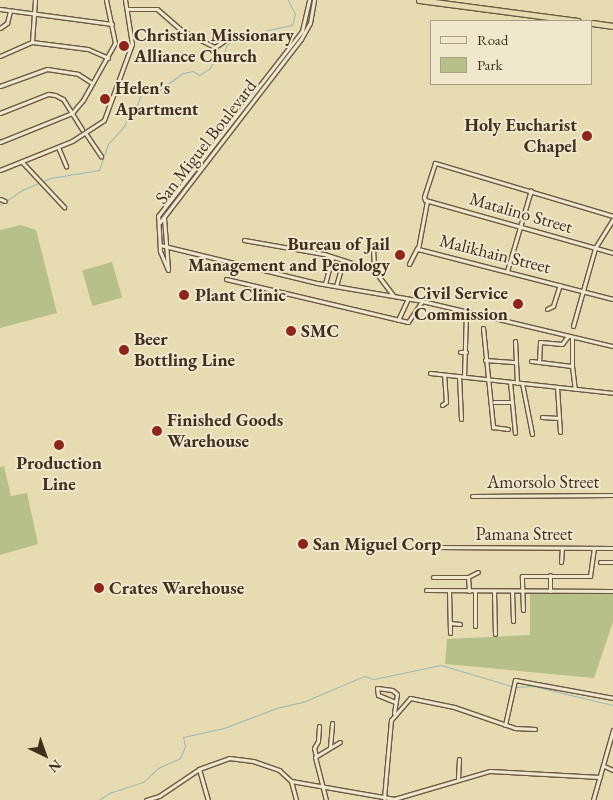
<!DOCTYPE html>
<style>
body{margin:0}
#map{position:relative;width:613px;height:800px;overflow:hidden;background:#e7dbb2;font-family:"EB Garamond",serif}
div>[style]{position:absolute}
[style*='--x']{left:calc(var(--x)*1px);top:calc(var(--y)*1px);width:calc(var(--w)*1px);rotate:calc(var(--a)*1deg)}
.green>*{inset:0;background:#b8c08a;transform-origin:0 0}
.stream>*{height:1px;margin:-0.5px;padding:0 0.5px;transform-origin:0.5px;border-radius:0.5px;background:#99b9b5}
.roads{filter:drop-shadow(1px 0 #6b5943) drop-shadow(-1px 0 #6b5943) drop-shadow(0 1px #6b5943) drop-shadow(0 -1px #6b5943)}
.minor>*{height:3px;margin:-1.5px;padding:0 1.5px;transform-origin:1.5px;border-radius:1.5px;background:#efe8cd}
.highway>*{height:5px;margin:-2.5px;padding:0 2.5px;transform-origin:2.5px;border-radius:2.5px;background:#e7dbb2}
.dots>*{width:14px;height:14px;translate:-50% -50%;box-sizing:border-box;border:2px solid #efe8cd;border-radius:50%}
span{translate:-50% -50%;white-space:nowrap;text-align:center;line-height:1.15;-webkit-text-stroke:4px #efe8cd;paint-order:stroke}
.poi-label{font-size:18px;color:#422e1e;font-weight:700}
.left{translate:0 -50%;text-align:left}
.right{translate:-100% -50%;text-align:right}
.street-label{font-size:18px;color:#422e1e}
.legend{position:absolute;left:430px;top:20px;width:162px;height:65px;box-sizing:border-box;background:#efe8cd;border:1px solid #aa9e87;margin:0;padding:6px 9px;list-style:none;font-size:15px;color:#422e1e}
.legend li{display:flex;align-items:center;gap:10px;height:25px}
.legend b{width:25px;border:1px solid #aa9e87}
.north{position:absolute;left:20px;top:730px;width:50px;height:50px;-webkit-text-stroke:4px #efe8cd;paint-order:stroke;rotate:138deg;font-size:14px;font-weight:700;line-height:20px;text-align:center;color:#422e1e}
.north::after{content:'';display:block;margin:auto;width:18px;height:22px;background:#422e1e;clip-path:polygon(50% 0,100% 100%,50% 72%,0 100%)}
</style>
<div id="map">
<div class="green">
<div style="clip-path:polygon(21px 225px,36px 230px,57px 313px,0 328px,0 230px)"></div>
<div style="left:112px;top:262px;width:37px;height:31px;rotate:74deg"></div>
<div style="clip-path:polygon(4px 466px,11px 496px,27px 493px,38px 544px,0 555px,0 467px)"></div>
<div style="clip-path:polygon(530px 593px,613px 594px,613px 622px,594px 678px,445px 664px,447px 639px,530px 635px)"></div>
</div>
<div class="stream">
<div style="--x:0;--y:205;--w:27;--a:-34"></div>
<div style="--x:22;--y:190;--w:30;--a:-23"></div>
<div style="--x:50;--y:178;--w:50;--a:-9.3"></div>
<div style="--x:99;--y:170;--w:28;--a:-71"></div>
<div style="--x:108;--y:144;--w:24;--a:-48"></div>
<div style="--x:124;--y:126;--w:16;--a:-68"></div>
<div style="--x:130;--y:111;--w:6;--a:-18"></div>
<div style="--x:136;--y:109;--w:16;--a:-72"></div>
<div style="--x:141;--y:94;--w:17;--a:-10"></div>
<div style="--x:158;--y:91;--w:31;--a:-36"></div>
<div style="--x:183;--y:73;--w:10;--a:-11"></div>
<div style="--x:193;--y:71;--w:7;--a:34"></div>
<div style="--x:199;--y:75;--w:13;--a:-32"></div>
<div style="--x:210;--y:68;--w:4;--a:-63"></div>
<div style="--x:212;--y:64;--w:12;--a:-24"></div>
<div style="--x:223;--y:59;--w:13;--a:-77"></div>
<div style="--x:226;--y:46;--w:13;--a:-42"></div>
<div style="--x:236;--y:37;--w:57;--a:-12.1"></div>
<div style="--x:292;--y:25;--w:11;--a:-75"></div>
<div style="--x:295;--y:14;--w:16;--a:-117"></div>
<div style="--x:99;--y:800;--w:12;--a:-35"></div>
<div style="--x:109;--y:793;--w:36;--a:-18"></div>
<div style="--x:143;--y:782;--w:21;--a:-43"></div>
<div style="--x:158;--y:768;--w:24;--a:-24"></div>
<div style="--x:180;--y:758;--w:12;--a:-66"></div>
<div style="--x:185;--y:747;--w:10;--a:-101"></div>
<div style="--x:183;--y:737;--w:42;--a:-12.4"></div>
<div style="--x:224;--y:728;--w:56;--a:-21"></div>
<div style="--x:276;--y:708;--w:28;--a:-13"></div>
<div style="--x:303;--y:702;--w:66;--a:-23.1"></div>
<div style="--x:364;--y:676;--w:10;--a:17"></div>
<div style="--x:374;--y:679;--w:68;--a:-11.8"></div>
<div style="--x:441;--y:665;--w:77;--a:16.6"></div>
<div style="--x:515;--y:687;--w:18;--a:-3"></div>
<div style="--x:533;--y:686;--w:82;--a:13.4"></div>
</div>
<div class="roads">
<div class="minor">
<div style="--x:0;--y:9;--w:113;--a:7.6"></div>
<div style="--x:127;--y:9;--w:30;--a:0"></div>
<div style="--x:157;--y:9;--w:32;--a:41"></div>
<div style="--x:181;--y:30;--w:38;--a:27"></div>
<div style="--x:215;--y:47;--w:23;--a:-34"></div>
<div style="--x:0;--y:28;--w:9;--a:-36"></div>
<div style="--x:7;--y:23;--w:12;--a:-76"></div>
<div style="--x:32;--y:42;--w:42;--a:-85.9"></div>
<div style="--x:0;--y:56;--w:35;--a:-24"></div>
<div style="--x:32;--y:42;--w:56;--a:7.1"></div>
<div style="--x:88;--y:49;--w:22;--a:24"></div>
<div style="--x:0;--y:86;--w:50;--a:-19.9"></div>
<div style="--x:47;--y:69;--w:31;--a:9"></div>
<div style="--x:78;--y:74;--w:17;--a:33"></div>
<div style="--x:0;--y:113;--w:52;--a:-21.6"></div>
<div style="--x:48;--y:94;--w:7;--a:8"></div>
<div style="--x:55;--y:95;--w:9;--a:27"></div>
<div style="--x:63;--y:99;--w:36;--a:58"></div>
<div style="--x:86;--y:134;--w:27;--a:56"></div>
<div style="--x:0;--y:142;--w:78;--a:-21.9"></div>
<div style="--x:72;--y:113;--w:17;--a:-50"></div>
<div style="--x:83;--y:100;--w:65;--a:-60.7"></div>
<div style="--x:115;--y:43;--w:44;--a:-101.8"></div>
<div style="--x:58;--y:147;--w:21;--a:67"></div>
<div style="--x:22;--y:162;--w:62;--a:47"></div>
<div style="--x:0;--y:170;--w:78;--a:-21.9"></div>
<div style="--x:72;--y:141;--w:38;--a:-33"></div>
<div style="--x:104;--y:120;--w:81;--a:-69.8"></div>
<div style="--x:132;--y:44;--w:45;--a:-99"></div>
<div style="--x:0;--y:199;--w:5;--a:22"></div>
<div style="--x:427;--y:201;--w:49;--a:100.6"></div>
<div style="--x:418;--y:249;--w:201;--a:14.4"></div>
<div style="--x:613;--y:216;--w:186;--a:-163.4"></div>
<div style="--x:435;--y:163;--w:36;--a:108"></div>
<div style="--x:424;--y:197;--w:3;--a:72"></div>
<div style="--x:425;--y:200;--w:195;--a:15.7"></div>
<div style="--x:164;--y:218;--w:51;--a:85.5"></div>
<div style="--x:160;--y:222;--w:231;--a:-52.4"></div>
<div style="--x:301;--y:39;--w:18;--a:-61"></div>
<div style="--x:310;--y:23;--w:23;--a:-80"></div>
<div style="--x:244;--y:240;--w:81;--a:9.9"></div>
<div style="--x:324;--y:254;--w:52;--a:17.7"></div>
<div style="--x:374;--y:270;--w:31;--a:53"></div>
<div style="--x:160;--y:245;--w:162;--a:13.6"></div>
<div style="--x:317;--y:283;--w:107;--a:9.7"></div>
<div style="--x:422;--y:301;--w:196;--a:13.3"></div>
<div style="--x:373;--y:248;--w:22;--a:87"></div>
<div style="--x:409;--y:264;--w:18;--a:-63"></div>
<div style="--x:168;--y:270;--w:21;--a:-113"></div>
<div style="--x:160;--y:251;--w:35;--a:-93"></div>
<div style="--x:158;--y:216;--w:234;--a:-52.1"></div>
<div style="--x:302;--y:31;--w:32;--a:-77"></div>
<div style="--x:507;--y:271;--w:84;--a:-73.5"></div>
<div style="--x:226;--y:279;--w:187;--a:13.3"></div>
<div style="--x:408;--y:322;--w:25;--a:-56"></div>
<div style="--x:325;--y:284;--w:27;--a:-75"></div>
<div style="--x:336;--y:286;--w:15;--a:-74"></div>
<div style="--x:547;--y:309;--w:7;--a:-27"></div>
<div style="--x:553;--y:306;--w:22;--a:-72"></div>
<div style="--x:398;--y:320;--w:23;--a:-65"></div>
<div style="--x:573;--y:326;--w:81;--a:-74.2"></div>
<div style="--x:595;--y:248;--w:34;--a:-58"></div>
<div style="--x:483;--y:328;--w:100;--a:84.2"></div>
<div style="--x:493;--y:427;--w:15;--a:8"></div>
<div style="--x:515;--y:341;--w:42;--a:87.3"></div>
<div style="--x:460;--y:352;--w:6;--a:0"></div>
<div style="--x:485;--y:360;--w:31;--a:4"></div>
<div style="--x:531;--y:361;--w:41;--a:7"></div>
<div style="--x:572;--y:366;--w:23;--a:83"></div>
<div style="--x:539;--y:362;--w:20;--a:-87"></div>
<div style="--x:540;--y:342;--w:22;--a:5"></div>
<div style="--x:562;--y:344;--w:10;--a:-53"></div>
<div style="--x:572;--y:366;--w:29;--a:-90"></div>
<div style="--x:430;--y:373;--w:184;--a:6.2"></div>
<div style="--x:459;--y:376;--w:43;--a:87.3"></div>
<div style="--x:464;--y:377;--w:65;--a:-88.2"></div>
<div style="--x:510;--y:382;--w:51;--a:84.4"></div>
<div style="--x:522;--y:383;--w:52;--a:78.9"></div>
<div style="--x:557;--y:387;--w:45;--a:86.2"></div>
<div style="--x:494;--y:402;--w:18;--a:0"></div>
<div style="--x:442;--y:405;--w:5;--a:-37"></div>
<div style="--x:446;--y:402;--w:27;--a:-94"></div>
<div style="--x:542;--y:417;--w:16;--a:4"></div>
<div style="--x:472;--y:496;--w:141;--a:-0.4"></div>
<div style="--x:435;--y:547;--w:178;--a:0.3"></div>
<div style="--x:561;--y:562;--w:14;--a:-86"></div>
<div style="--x:600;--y:562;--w:13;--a:0"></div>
<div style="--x:550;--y:575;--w:16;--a:90"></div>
<div style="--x:433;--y:577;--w:35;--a:0"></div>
<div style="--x:426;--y:590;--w:187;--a:0.3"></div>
<div style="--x:449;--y:591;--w:42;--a:88.6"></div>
<div style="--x:469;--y:591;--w:14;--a:-94"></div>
<div style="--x:468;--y:577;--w:11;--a:-27"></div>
<div style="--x:475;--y:591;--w:35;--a:90"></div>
<div style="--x:494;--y:591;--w:43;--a:88.7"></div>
<div style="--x:512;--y:591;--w:30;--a:88"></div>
<div style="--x:523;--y:610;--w:34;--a:-92"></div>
<div style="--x:522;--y:576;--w:68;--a:0"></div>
<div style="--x:590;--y:576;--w:28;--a:-82"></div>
<div style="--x:450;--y:623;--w:10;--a:6"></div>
<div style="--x:394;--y:713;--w:19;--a:-81"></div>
<div style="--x:397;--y:694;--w:6;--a:-141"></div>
<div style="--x:392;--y:690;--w:15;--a:-172"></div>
<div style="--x:377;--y:688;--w:7;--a:82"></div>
<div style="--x:378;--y:695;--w:18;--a:22"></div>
<div style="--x:505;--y:725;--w:46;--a:-77.5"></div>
<div style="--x:515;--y:680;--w:100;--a:10.4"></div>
<div style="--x:330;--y:747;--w:24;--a:-85"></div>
<div style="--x:316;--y:756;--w:8;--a:-104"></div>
<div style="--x:314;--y:748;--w:8;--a:-60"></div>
<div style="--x:318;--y:741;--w:15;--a:-86"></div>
<div style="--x:604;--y:766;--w:10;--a:24"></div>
<div style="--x:199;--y:769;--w:32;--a:74"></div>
<div style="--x:458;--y:778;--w:19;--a:-87"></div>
<div style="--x:291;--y:781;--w:105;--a:9.9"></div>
<div style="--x:394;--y:799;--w:100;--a:-16.3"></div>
<div style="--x:490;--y:771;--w:110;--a:3.1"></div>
<div style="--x:384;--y:798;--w:78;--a:-84.9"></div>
<div style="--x:391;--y:720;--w:29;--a:-49"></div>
<div style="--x:410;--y:698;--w:45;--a:11.6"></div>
<div style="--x:454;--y:707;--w:65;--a:19"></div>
<div style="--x:515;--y:728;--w:20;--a:3"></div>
<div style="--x:146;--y:800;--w:14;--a:-17"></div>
<div style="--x:159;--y:796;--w:48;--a:-34"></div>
<div style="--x:199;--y:769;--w:32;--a:-20"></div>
<div style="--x:229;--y:758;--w:24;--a:7"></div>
<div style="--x:253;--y:761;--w:28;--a:19"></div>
<div style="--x:279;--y:770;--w:16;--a:43"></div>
<div style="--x:291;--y:781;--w:20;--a:75"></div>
<div style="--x:326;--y:800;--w:44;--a:-104.3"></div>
<div style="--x:315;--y:757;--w:29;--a:-31"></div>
<div style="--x:593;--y:800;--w:73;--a:-74.1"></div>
</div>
<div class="highway">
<div style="--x:419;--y:0;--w:160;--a:7.5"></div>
<div style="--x:592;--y:23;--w:21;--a:8"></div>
</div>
</div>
<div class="dots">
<div style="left:124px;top:46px;background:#8f2418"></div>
<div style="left:105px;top:99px;background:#8f2418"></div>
<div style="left:587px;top:136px;background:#8f2418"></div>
<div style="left:400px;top:255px;background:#8f2418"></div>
<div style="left:184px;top:295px;background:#8f2418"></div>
<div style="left:518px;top:304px;background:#8f2418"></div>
<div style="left:291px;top:331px;background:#8f2418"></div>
<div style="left:124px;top:350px;background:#8f2418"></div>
<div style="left:157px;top:431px;background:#8f2418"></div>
<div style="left:59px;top:445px;background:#8f2418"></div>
<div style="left:303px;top:544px;background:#8f2418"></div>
<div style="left:99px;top:588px;background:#8f2418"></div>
</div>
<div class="poi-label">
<span class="left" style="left:134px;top:46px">Christian Missionary<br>Alliance Church</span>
<span class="left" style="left:115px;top:99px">Helen's<br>Apartment</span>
<span class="right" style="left:577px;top:136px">Holy Eucharist<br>Chapel</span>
<span class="right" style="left:390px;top:255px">Bureau of Jail<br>Management and Penology</span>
<span class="right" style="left:508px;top:304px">Civil Service<br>Commission</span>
<span class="left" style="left:195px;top:295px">Plant Clinic</span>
<span class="left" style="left:301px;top:331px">SMC</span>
<span class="left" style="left:134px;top:350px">Beer<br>Bottling Line</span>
<span class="left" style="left:167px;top:431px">Finished Goods<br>Warehouse</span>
<span style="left:59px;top:474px">Production<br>Line</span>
<span class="left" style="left:313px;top:544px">San Miguel Corp</span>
<span class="left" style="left:109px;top:588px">Crates Warehouse</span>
</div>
<div class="street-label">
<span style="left:206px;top:142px;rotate:-52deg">San Miguel Boulevard</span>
<span style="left:521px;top:213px;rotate:16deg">Matalino Street</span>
<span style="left:495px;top:254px;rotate:14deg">Malikhain Street</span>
<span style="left:543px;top:482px">Amorsolo Street</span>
<span style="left:524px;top:534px">Pamana Street</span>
</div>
<ul class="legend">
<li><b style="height:6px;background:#efe8cd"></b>Road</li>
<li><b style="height:14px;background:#b8c08a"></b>Park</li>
</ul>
<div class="north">N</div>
</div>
